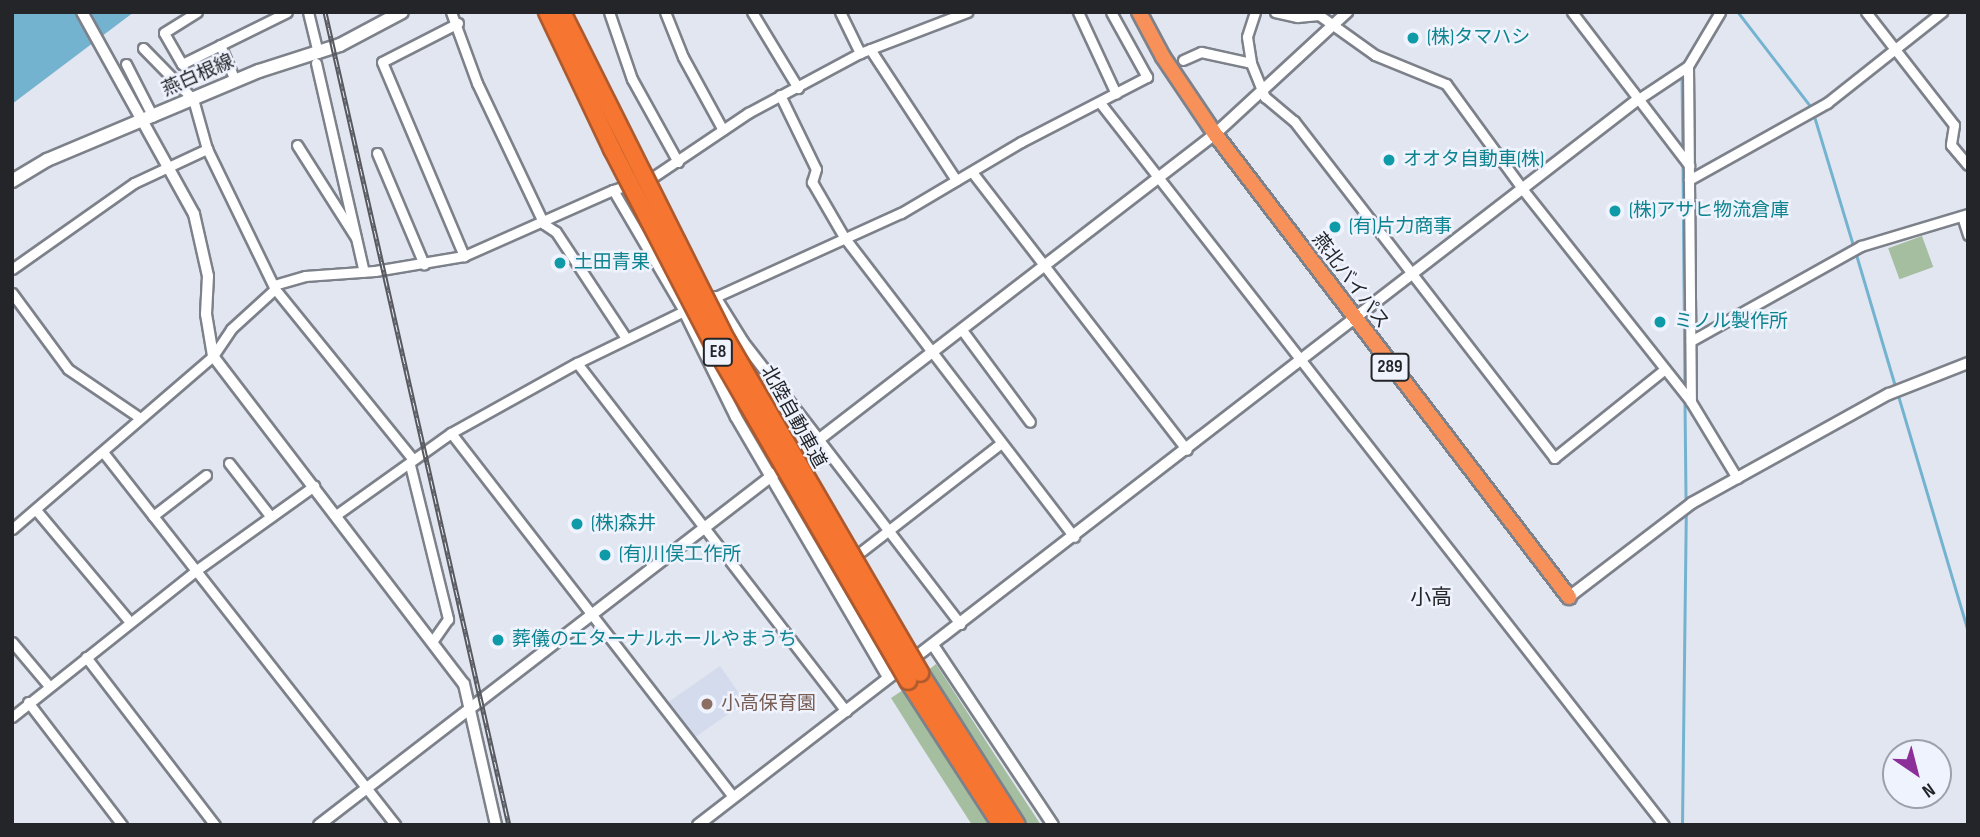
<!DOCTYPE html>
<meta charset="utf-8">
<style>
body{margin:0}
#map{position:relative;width:1980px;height:837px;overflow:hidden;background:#e2e6f1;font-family:"Sofia Sans Condensed","Noto Sans JP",sans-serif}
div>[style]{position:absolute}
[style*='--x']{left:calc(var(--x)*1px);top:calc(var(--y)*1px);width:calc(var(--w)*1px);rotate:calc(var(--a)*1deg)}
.built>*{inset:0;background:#d4dbec;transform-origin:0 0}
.green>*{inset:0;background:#a5be9f;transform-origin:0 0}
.water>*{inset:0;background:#74b3d0}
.stream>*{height:2.5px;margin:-1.25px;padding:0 1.25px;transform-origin:1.25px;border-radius:1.25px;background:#74b3d0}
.roads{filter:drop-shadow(2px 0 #7d818a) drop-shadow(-2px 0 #7d818a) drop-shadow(0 2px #7d818a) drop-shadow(0 -2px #7d818a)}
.minor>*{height:9px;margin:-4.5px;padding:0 4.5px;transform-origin:4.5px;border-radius:4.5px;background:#fff}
.tertiary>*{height:10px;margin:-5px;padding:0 5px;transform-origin:5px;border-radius:5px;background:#fff}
.secondary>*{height:12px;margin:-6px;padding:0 6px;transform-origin:6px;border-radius:6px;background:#fff}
.trunk>*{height:14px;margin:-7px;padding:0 7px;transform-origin:7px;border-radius:7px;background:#f8905a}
.motorway>*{height:16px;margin:-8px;padding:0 8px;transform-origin:8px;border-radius:8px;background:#f67530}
.rail>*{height:5px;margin-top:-2.5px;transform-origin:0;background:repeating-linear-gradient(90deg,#eff3fe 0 8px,#57595f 0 16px);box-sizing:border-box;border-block:2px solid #57595f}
.bridges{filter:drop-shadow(2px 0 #ac592e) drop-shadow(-2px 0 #ac592e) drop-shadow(0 2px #ac592e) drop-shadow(0 -2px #ac592e)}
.motorway-bridge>*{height:16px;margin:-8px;padding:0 8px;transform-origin:8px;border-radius:8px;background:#f67530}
.dots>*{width:19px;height:19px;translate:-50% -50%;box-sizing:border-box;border:4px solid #eff3fe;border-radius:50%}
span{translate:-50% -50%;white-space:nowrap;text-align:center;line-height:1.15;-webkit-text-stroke:5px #eff3fe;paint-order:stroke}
.shield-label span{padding:2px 5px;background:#eff3fe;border:2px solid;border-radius:5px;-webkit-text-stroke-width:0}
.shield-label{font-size:18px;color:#232529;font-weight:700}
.culture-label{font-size:19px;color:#0d838f}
.left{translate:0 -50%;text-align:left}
.street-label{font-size:19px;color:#232529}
.education-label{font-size:19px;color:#785e54}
.neighbourhood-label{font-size:21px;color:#232529}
.frame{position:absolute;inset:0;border:14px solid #232529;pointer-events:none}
.north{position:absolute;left:1882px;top:739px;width:70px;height:70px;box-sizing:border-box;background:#eff3fe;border:2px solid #9da1a9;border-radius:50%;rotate:145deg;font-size:19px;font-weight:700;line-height:28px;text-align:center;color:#232529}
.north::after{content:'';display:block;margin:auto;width:24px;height:32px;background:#8c2f99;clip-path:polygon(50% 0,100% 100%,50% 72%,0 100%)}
</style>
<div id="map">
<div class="built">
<div style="left:720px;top:666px;width:44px;height:66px;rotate:55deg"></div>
</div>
<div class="green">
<div style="left:1922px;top:236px;width:33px;height:36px;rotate:70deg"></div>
<div style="clip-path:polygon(936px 664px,993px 752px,1041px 825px,1027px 825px,948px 705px,927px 671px)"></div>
<div style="clip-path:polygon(903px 690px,938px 745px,989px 825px,972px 825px,920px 744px,891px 698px)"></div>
</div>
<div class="water">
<div style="clip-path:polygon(12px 12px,134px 12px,12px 104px)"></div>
</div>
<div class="stream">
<div style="--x:1738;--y:12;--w:121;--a:52.4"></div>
<div style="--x:1812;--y:108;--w:145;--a:73.2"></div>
<div style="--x:1682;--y:76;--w:77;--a:89.3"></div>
<div style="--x:1683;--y:163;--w:228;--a:89.5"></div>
<div style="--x:1856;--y:253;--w:141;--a:73.5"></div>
<div style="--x:1898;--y:394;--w:246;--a:73.5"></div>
<div style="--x:1685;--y:401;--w:102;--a:89.4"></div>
<div style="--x:1682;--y:825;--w:312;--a:-89.3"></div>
</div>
<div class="roads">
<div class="minor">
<div style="--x:197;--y:12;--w:39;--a:148"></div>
<div style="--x:164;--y:33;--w:36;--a:60"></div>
<div style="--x:182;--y:64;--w:117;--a:-26.3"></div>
<div style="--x:308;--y:12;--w:42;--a:76.3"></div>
<div style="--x:451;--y:12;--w:76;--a:69.9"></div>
<div style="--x:477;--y:83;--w:156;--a:64.6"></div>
<div style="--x:544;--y:224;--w:14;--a:34"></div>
<div style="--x:556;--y:232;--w:127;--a:56.6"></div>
<div style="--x:609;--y:12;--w:71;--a:71.1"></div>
<div style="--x:632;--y:79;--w:95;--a:61"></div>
<div style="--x:665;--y:12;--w:48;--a:68.2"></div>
<div style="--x:683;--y:57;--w:83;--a:61.3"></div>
<div style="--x:752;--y:12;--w:89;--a:58.8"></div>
<div style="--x:840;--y:12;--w:46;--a:64"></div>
<div style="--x:1078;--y:12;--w:90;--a:65.1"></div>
<div style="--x:1255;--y:12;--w:26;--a:108"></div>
<div style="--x:1247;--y:37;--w:26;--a:81"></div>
<div style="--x:1251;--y:63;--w:37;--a:68"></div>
<div style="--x:1265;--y:97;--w:38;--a:40"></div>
<div style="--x:1294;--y:121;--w:426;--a:52.3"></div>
<div style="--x:1554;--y:458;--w:141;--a:-38.7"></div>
<div style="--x:1275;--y:12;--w:23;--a:13"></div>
<div style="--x:1297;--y:17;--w:22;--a:-5"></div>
<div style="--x:1319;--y:15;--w:69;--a:35.5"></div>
<div style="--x:1375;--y:55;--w:77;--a:22.2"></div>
<div style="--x:1446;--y:84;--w:132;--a:53.9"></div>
<div style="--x:1524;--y:191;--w:269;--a:51.6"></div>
<div style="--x:1691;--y:402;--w:89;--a:58.8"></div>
<div style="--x:1572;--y:12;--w:193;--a:52.6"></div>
<div style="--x:1866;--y:12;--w:143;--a:52.1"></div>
<div style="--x:1954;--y:125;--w:20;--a:99"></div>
<div style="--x:1951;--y:145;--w:26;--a:50"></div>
<div style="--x:458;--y:23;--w:85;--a:152.8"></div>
<div style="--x:382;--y:62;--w:211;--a:67.1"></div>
<div style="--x:220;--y:45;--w:38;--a:67"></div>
<div style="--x:143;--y:48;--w:71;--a:45.6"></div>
<div style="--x:193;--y:99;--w:52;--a:74.4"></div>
<div style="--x:207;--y:149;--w:156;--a:64.1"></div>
<div style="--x:275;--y:289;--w:218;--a:51"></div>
<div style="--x:870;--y:49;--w:157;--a:56.7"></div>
<div style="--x:1183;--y:60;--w:20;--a:-24"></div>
<div style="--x:1201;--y:52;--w:51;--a:12.4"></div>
<div style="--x:316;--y:63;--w:214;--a:77.1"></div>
<div style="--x:126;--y:64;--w:59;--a:63"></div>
<div style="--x:1688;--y:66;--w:336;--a:89.5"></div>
<div style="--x:780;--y:95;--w:82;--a:64.1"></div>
<div style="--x:816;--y:169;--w:14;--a:107"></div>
<div style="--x:812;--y:182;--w:64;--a:59.8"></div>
<div style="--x:844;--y:237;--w:378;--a:52.5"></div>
<div style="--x:1637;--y:100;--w:61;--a:-33.7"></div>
<div style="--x:1688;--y:66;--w:63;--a:-59.3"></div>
<div style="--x:1101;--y:104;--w:915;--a:52.02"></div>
<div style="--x:297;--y:145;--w:110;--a:57.6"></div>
<div style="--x:377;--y:153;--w:121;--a:67.1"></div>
<div style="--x:972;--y:172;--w:351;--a:52.3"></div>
<div style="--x:1689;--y:180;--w:158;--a:-29.2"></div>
<div style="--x:1827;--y:103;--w:147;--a:-38.4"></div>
<div style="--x:613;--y:190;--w:140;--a:59.6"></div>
<div style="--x:1962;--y:216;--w:20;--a:72"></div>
<div style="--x:12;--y:269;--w:149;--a:-35.2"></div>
<div style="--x:134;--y:183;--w:81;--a:-25"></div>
<div style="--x:274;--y:285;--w:32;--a:-16"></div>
<div style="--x:305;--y:276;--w:70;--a:-4.1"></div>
<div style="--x:375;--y:271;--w:90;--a:-9.6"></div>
<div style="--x:464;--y:256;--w:163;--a:-23.9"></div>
<div style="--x:613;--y:190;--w:42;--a:-18"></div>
<div style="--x:653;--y:177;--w:115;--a:-34"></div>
<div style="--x:748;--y:113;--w:127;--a:-28.2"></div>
<div style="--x:860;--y:53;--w:115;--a:-21"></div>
<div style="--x:12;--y:293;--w:94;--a:53.6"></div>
<div style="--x:68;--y:369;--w:87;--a:34.2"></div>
<div style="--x:711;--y:299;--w:209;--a:-24.4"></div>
<div style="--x:901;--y:213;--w:139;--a:-30.6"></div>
<div style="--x:1021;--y:142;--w:142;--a:-27.3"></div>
<div style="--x:1147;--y:77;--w:74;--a:-119"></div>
<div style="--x:962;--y:330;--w:114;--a:53.5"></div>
<div style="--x:1691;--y:341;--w:195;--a:-29.2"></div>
<div style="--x:1861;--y:246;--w:112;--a:-16.7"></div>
<div style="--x:577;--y:363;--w:440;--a:52.3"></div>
<div style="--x:451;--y:433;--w:460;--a:52.2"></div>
<div style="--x:819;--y:440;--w:232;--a:52.5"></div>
<div style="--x:103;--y:452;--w:474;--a:51.9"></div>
<div style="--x:229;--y:463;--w:68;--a:52.1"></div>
<div style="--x:410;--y:465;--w:159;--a:76.1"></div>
<div style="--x:448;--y:619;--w:24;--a:125"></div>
<div style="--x:36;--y:510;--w:146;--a:50"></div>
<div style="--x:336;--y:515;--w:141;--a:-35.5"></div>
<div style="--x:451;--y:433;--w:144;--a:-29.1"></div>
<div style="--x:577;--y:363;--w:123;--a:-25.9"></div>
<div style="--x:153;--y:516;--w:67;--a:-37.7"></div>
<div style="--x:12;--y:529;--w:265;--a:-40.7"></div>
<div style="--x:213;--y:356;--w:32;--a:-56"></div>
<div style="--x:231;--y:329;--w:59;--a:-42.3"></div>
<div style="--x:862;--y:551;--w:176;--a:-37.8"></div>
<div style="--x:12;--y:642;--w:57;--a:49.9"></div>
<div style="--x:86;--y:657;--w:212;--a:52.5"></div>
<div style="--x:28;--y:702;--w:155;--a:52.6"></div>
<div style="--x:12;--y:717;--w:238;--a:-38.5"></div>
<div style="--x:198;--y:569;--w:143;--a:-35.6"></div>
</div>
<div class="tertiary">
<div style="--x:82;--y:12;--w:231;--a:61"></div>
<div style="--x:194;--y:214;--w:64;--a:77.3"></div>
<div style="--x:208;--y:276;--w:38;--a:93"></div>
<div style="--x:206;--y:314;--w:43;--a:80.5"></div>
<div style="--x:213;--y:356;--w:413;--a:52.6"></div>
<div style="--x:464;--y:684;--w:145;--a:77.2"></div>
<div style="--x:715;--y:297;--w:53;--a:58.1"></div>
<div style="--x:743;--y:342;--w:124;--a:52.2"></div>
<div style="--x:684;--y:311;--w:118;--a:63.9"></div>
<div style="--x:736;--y:417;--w:301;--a:59.7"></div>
<div style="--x:1569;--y:597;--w:155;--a:-37.4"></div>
<div style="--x:1692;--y:503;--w:225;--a:-29"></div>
<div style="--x:1889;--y:394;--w:85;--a:-21.4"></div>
<div style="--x:933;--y:645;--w:216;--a:56.3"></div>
<div style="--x:319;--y:825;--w:1132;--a:-37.64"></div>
<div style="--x:1215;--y:134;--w:180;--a:-42.7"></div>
<div style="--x:698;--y:825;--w:1186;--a:-37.67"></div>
</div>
<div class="secondary">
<div style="--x:12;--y:181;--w:41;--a:-31"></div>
<div style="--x:47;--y:160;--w:230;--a:-22.8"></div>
<div style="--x:259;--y:71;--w:85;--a:-17.8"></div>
<div style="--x:340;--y:45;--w:70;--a:-28"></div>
</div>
<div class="trunk">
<div style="--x:1139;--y:12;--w:51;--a:61.9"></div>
<div style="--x:1163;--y:57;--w:93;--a:56"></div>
<div style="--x:1215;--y:134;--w:583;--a:52.6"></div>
</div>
<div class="motorway">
<div style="--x:920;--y:673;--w:180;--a:57.5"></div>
<div style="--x:908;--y:681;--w:171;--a:57.1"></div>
</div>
</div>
<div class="rail">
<div style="--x:325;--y:12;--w:834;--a:77.25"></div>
</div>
<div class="bridges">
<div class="motorway-bridge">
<div style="--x:547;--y:12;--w:152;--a:64.6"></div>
<div style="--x:612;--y:149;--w:222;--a:62.6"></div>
<div style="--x:714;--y:346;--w:387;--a:59.9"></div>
<div style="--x:562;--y:12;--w:368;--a:63.4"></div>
<div style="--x:727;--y:341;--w:384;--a:59.8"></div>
</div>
</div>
<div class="dots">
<div style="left:1413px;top:38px;background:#0f9aa8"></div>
<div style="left:1389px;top:160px;background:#0f9aa8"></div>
<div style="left:1615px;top:211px;background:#0f9aa8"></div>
<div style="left:1335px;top:227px;background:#0f9aa8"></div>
<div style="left:560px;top:263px;background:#0f9aa8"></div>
<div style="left:1660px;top:322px;background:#0f9aa8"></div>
<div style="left:577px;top:524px;background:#0f9aa8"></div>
<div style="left:605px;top:555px;background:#0f9aa8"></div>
<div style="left:498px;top:640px;background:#0f9aa8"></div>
<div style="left:707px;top:704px;background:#8d6e63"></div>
</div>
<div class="shield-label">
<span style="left:718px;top:352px">E8</span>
<span style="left:1390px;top:367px">289</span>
</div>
<div class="culture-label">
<span class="left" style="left:1427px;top:38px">(株)タマハシ</span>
<span class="left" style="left:1403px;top:160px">オオタ自動車(株)</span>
<span class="left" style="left:1629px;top:211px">(株)アサヒ物流倉庫</span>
<span class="left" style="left:1349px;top:227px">(有)片力商事</span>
<span class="left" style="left:574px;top:263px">土田青果</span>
<span class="left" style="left:1674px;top:322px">ミノル製作所</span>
<span class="left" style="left:591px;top:524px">(株)森井</span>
<span class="left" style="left:619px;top:555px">(有)川俣工作所</span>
<span class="left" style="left:512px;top:640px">葬儀のエターナルホールやまうち</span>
</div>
<div class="street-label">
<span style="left:198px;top:76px;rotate:-24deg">燕白根線</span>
<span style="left:1350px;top:281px;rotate:53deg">燕北バイパス</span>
<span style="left:793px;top:417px;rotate:61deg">北陸自動車道</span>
</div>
<div class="education-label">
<span class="left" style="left:721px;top:704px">小高保育園</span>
</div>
<div class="neighbourhood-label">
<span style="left:1431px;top:598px">小高</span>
</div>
<div class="frame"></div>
<div class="north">N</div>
</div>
